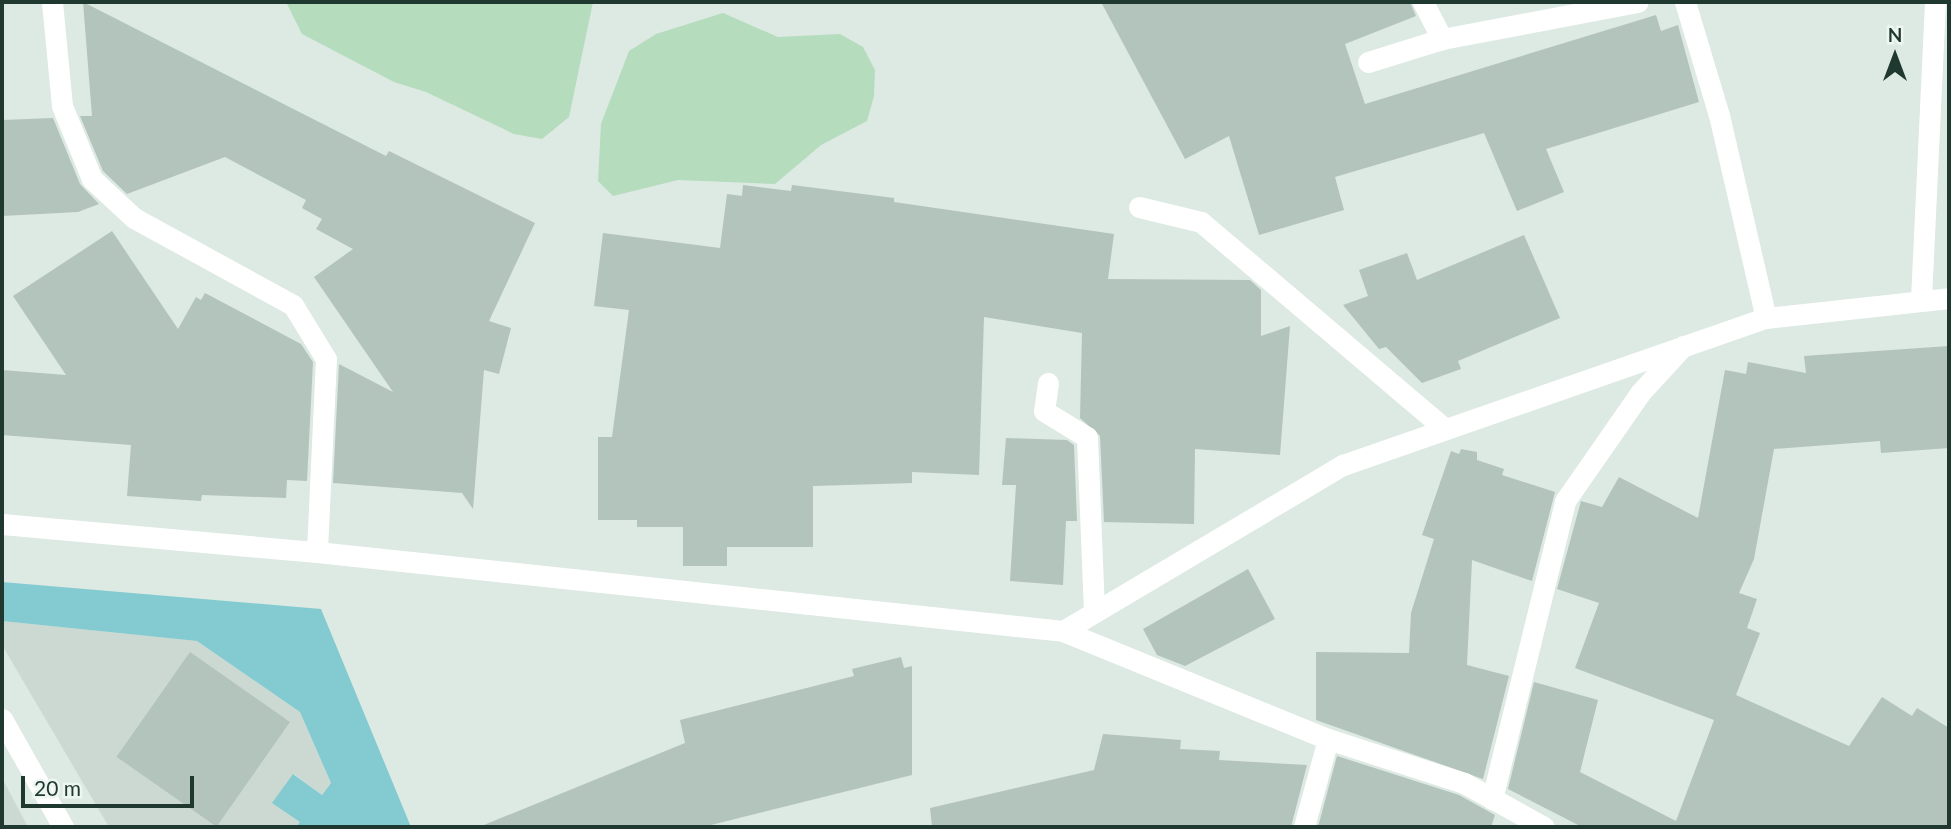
<!DOCTYPE html>
<style>
body{margin:0}
#map{position:relative;width:1951px;height:829px;overflow:hidden;background:#dde9e3;font-family:Lato,sans-serif}
div>[style]{position:absolute}
[style*='--x']{left:calc(var(--x)*1px);top:calc(var(--y)*1px);width:calc(var(--w)*1px);rotate:calc(var(--a)*1deg)}
.built>*{inset:0;background:#cbd9d2}
.green>*{inset:0;background:#b5dcbc}
.water>*{inset:0;background:#83cbd1}
.building>*{inset:0;background:#b3c4bc;transform-origin:0 0}
.minor>*{height:21px;margin:-10.5px;padding:0 10.5px;transform-origin:10.5px;border-radius:10.5px;background:#fff}
span{translate:-50% -50%;white-space:nowrap;text-align:center;line-height:1.15;-webkit-text-stroke:7px #edf6f1;paint-order:stroke}
.frame{position:absolute;inset:0;border:4px solid #1f3930;pointer-events:none}
.north{position:absolute;left:1860px;top:21px;width:70px;height:70px;-webkit-text-stroke:5px #edf6f1;paint-order:stroke;rotate:0deg;font-size:19px;font-weight:700;line-height:28px;text-align:center;color:#1f3930}
.north::after{content:'';display:block;margin:auto;width:24px;height:32px;background:#1f3930;clip-path:polygon(50% 0,100% 100%,50% 72%,0 100%)}
.scale{position:absolute;left:21px;top:776px;width:173px;height:32px;box-sizing:border-box;border:4px solid #1f3930;border-top:0;padding-left:9px;font-size:21px;line-height:24px;white-space:nowrap;color:#1f3930;-webkit-text-stroke:5px #edf6f1;paint-order:stroke}
</style>
<div id="map">
<div class="built">
<div style="clip-path:polygon(2px 621px,197px 641px,300px 712px,331px 783px,322px 795px,294px 774px,300px 823px,296px 827px,109px 827px,2px 645px)"></div>
<div style="clip-path:polygon(2px 778px,28px 827px,2px 827px)"></div>
</div>
<div class="green">
<div style="clip-path:polygon(286px 2px,593px 2px,569px 117px,542px 139px,514px 134px,426px 92px,394px 82px,302px 34px)"></div>
<div style="clip-path:polygon(723px 13px,778px 37px,840px 34px,863px 47px,875px 70px,874px 96px,867px 121px,821px 145px,775px 184px,678px 180px,613px 196px,598px 181px,601px 124px,629px 51px,656px 34px)"></div>
</div>
<div class="water">
<div style="clip-path:polygon(2px 582px,321px 609px,411px 827px,296px 827px,300px 822px,272px 803px,293px 774px,322px 795px,331px 783px,300px 712px,197px 641px,2px 621px)"></div>
</div>
<div class="building">
<div style="clip-path:polygon(83px 2px,386px 156px,389px 151px,535px 223px,489px 321px,511px 328px,499px 374px,484px 370px,473px 509px,462px 493px,333px 483px,339px 364px,393px 392px,314px 277px,353px 249px,316px 229px,322px 219px,302px 208px,306px 200px,225px 157px,127px 194px,103px 171px,80px 116px,92px 116px)"></div>
<div style="clip-path:polygon(1101px 2px,1410px 2px,1416px 16px,1345px 44px,1365px 104px,1656px 15px,1661px 31px,1678px 25px,1699px 102px,1546px 149px,1564px 192px,1517px 211px,1484px 133px,1335px 177px,1344px 210px,1259px 235px,1229px 136px,1185px 159px)"></div>
<div style="clip-path:polygon(53px 118px,80px 184px,99px 204px,78px 212px,2px 216px,2px 120px)"></div>
<div style="clip-path:polygon(743px 185px,791px 191px,792px 185px,894px 198px,894px 202px,1114px 234px,1108px 279px,1250px 280px,1261px 290px,1261px 336px,1290px 326px,1280px 455px,1195px 449px,1194px 524px,1104px 522px,1100px 436px,1080px 418px,1082px 333px,984px 317px,979px 475px,912px 472px,912px 483px,813px 486px,813px 547px,727px 547px,727px 566px,683px 566px,683px 527px,637px 527px,637px 520px,598px 520px,598px 437px,612px 437px,629px 310px,594px 306px,603px 233px,720px 248px,727px 194px,742px 196px)"></div>
<div style="clip-path:polygon(112px 231px,178px 329px,196px 297px,201px 300px,205px 293px,301px 344px,313px 362px,307px 481px,287px 480px,286px 498px,202px 495px,201px 501px,127px 496px,131px 445px,2px 435px,2px 370px,66px 375px,13px 296px)"></div>
<div style="clip-path:polygon(1524px 235px,1560px 318px,1458px 361px,1461px 369px,1422px 383px,1386px 347px,1379px 349px,1343px 305px,1368px 296px,1359px 270px,1407px 253px,1417px 280px)"></div>
<div style="clip-path:polygon(1949px 346px,1949px 448px,1881px 453px,1880px 441px,1774px 449px,1754px 559px,1739px 593px,1757px 599px,1747px 628px,1760px 633px,1736px 695px,1849px 746px,1882px 697px,1912px 716px,1917px 708px,1949px 728px,1949px 827px,1582px 827px,1508px 789px,1534px 682px,1598px 700px,1580px 772px,1676px 821px,1714px 720px,1575px 668px,1599px 603px,1557px 589px,1581px 501px,1602px 507px,1619px 477px,1698px 518px,1725px 370px,1746px 374px,1748px 362px,1806px 373px,1804px 356px)"></div>
<div style="clip-path:polygon(1006px 438px,1067px 440px,1074px 445px,1077px 521px,1066px 521px,1063px 585px,1010px 581px,1016px 485px,1002px 485px)"></div>
<div style="clip-path:polygon(1461px 449px,1477px 452px,1477px 460px,1504px 469px,1502px 475px,1555px 492px,1532px 581px,1472px 560px,1467px 665px,1509px 676px,1483px 779px,1316px 720px,1316px 652px,1409px 653px,1411px 613px,1434px 539px,1422px 535px,1451px 451px,1459px 454px)"></div>
<div style="clip-path:polygon(1248px 569px,1275px 619px,1185px 666px,1157px 655px,1143px 629px)"></div>
<div style="left:190px;top:652px;width:122px;height:128px;rotate:35deg"></div>
<div style="clip-path:polygon(901px 657px,904px 668px,912px 666px,912px 775px,703px 827px,479px 827px,685px 743px,680px 720px,854px 676px,852px 669px)"></div>
<div style="clip-path:polygon(1103px 734px,1181px 740px,1180px 749px,1220px 751px,1219px 760px,1307px 765px,1291px 827px,932px 827px,930px 808px,1094px 770px)"></div>
<div style="clip-path:polygon(1337px 756px,1459px 795px,1495px 815px,1491px 827px,1318px 827px)"></div>
</div>
<div class="minor">
<div style="--x:52;--y:2;--w:104;--a:84.5"></div>
<div style="--x:62;--y:106;--w:79;--a:67.7"></div>
<div style="--x:92;--y:179;--w:57;--a:42.9"></div>
<div style="--x:134;--y:218;--w:181;--a:28.7"></div>
<div style="--x:293;--y:305;--w:63;--a:58.6"></div>
<div style="--x:326;--y:359;--w:193;--a:92.7"></div>
<div style="--x:1423;--y:2;--w:42;--a:62.8"></div>
<div style="--x:1442;--y:39;--w:199;--a:-10.7"></div>
<div style="--x:1685;--y:2;--w:118;--a:73.3"></div>
<div style="--x:1719;--y:115;--w:208;--a:77"></div>
<div style="--x:1368;--y:62;--w:77;--a:-17.3"></div>
<div style="--x:1139;--y:207;--w:64;--a:13.6"></div>
<div style="--x:1201;--y:222;--w:320;--a:40.3"></div>
<div style="--x:1921;--y:299;--w:297;--a:-87.3"></div>
<div style="--x:1048;--y:383;--w:28;--a:98"></div>
<div style="--x:1044;--y:411;--w:50;--a:31.2"></div>
<div style="--x:1087;--y:437;--w:175;--a:87.7"></div>
<div style="--x:2;--y:524;--w:316;--a:5.1"></div>
<div style="--x:317;--y:552;--w:750;--a:6.04"></div>
<div style="--x:1063;--y:631;--w:286;--a:22.2"></div>
<div style="--x:1328;--y:739;--w:91;--a:105.3"></div>
<div style="--x:1063;--y:631;--w:326;--a:-30.7"></div>
<div style="--x:1343;--y:465;--w:448;--a:-19.2"></div>
<div style="--x:1766;--y:318;--w:184;--a:-6.2"></div>
<div style="--x:2;--y:719;--w:124;--a:60.5"></div>
<div style="--x:1328;--y:739;--w:143;--a:17.9"></div>
<div style="--x:1464;--y:783;--w:91;--a:28.8"></div>
<div style="--x:1492;--y:799;--w:307;--a:-76.2"></div>
<div style="--x:1565;--y:501;--w:131;--a:-55.2"></div>
<div style="--x:1640;--y:393;--w:64;--a:-47.5"></div>
</div>
<div class="frame"></div>
<div class="north">N</div>
<div class="scale">20 m</div>
</div>
